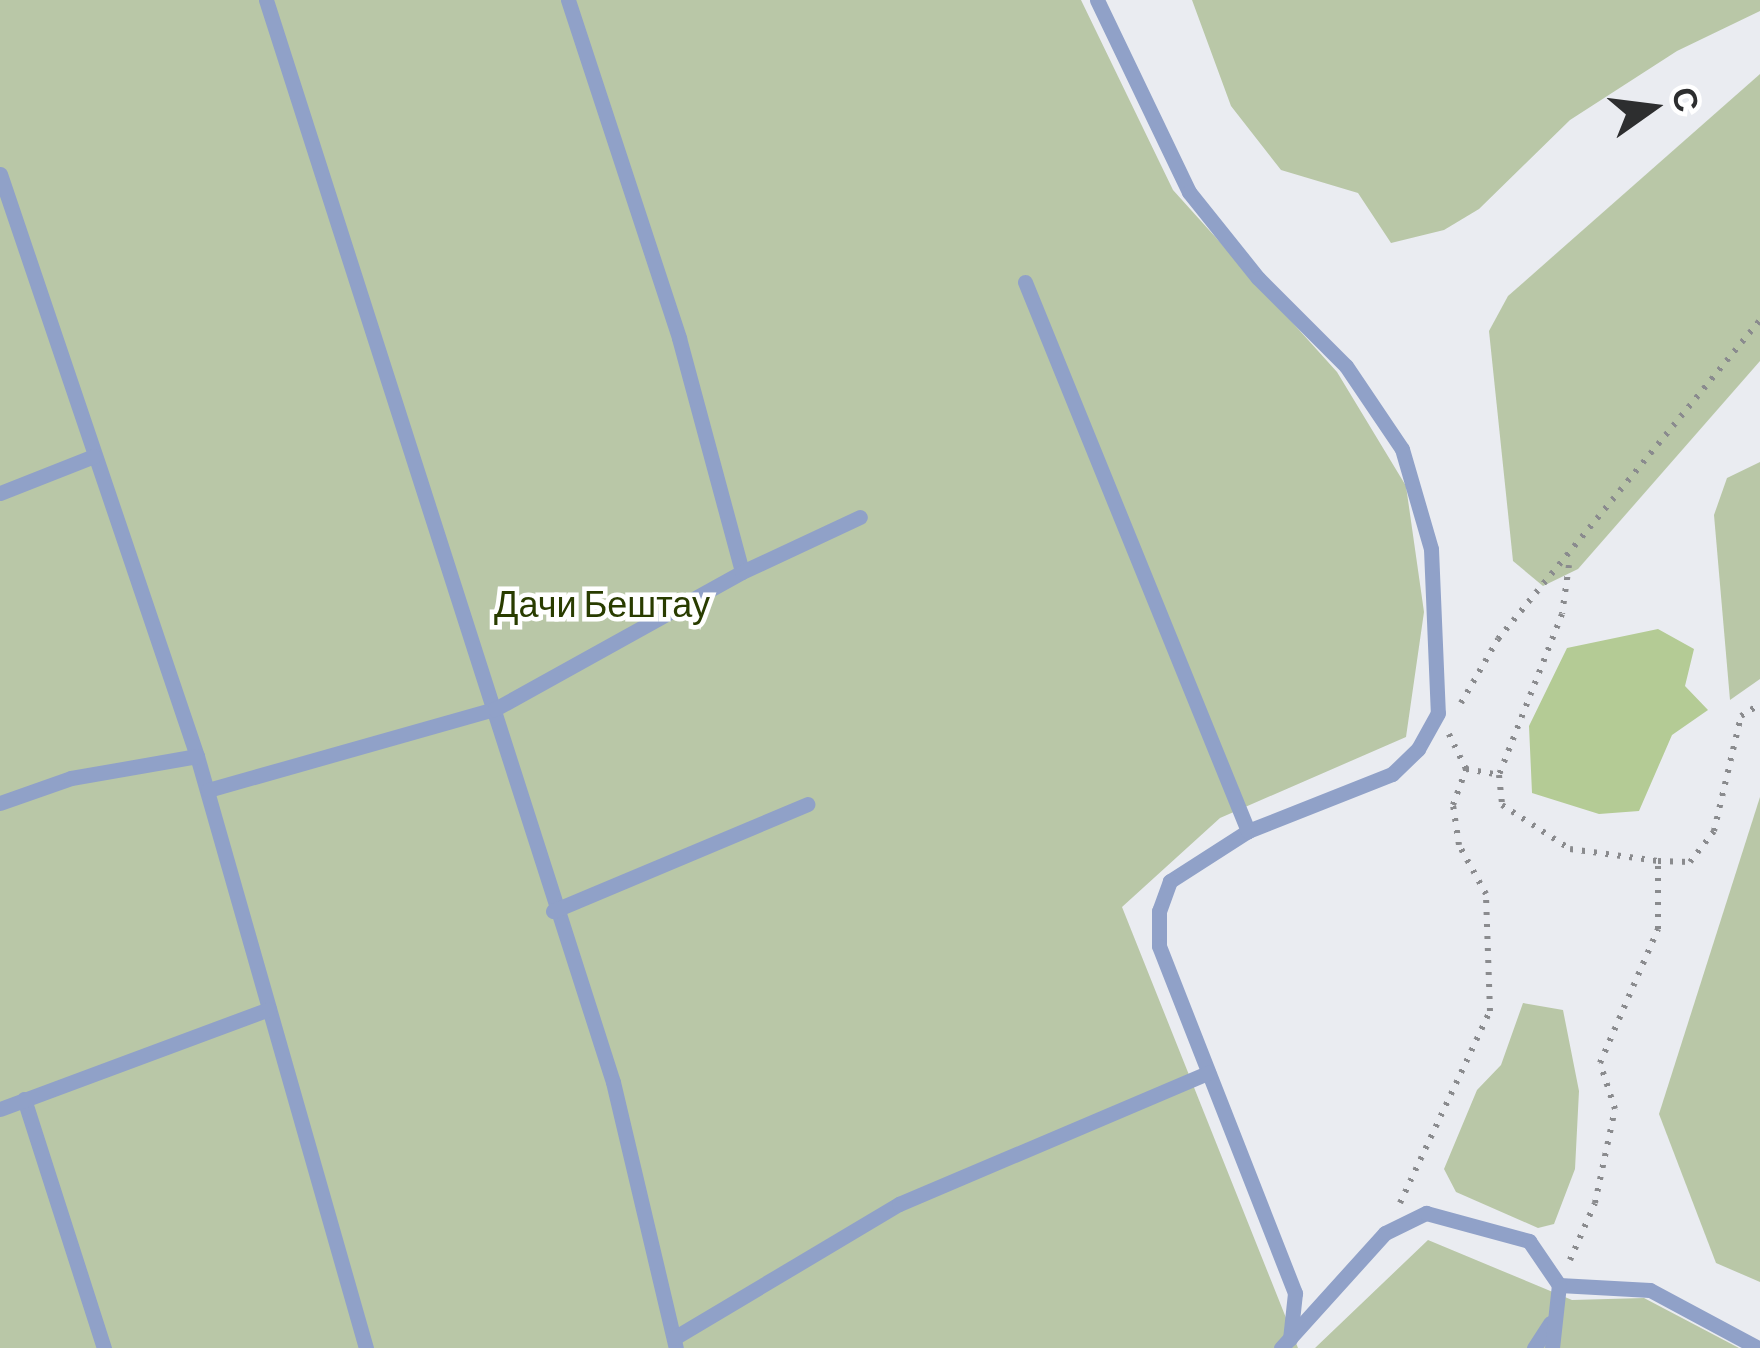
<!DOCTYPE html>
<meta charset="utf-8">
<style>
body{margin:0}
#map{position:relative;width:1760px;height:1348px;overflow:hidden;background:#eaecf1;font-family:Barlow,sans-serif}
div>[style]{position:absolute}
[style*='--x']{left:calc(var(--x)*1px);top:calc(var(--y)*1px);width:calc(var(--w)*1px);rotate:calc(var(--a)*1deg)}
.green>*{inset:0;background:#b9c7a7}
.water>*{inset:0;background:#b4cb95}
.path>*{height:6px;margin-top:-3px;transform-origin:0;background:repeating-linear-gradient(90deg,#8a8b8e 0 3px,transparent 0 12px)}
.lane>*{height:15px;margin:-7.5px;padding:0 7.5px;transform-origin:7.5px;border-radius:7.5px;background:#90a1c8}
span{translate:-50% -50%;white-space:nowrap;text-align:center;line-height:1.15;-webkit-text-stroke:9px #fff;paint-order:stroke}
.park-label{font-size:36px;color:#293c00}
.north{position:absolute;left:1592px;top:48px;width:120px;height:120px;-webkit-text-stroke:9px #fff;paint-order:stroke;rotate:76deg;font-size:33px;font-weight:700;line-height:48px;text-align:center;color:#2d2e2f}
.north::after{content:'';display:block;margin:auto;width:42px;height:54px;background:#2d2e2f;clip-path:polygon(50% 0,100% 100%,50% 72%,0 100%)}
</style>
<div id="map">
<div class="green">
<div style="clip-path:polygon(0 0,1081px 0,1173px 190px,1337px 372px,1406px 486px,1424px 612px,1406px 737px,1220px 818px,1122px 907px,1298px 1348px,0 1348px)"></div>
<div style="clip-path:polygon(1192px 0,1760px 0,1760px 11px,1677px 51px,1570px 120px,1479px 209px,1444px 230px,1391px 243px,1358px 193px,1281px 170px,1231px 106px)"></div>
<div style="clip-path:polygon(1760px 74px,1760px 361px,1578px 569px,1543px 586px,1513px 561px,1489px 331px,1508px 296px)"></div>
<div style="clip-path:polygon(1760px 462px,1760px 679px,1730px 700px,1714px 515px,1727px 478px)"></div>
<div style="clip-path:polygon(1760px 797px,1760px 1282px,1716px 1263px,1659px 1114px)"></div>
<div style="clip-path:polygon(1523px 1003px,1563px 1010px,1579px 1091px,1575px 1169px,1554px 1224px,1538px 1228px,1456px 1192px,1444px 1169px,1477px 1090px,1501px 1065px)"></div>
<div style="clip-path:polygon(1428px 1240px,1572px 1300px,1644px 1298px,1739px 1348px,1315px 1348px)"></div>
</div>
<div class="water">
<div style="clip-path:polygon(1658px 629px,1694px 649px,1685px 686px,1708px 710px,1672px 735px,1639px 811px,1599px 814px,1532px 793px,1529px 726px,1567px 648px)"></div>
</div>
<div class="path">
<div style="--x:1569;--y:565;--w:49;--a:98.1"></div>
<div style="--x:1562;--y:614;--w:173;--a:111.4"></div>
<div style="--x:1499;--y:775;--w:30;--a:84"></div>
<div style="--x:1502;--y:805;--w:81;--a:32.9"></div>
<div style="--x:1570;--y:849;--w:89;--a:7.8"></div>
<div style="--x:1461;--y:703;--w:74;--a:-60"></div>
<div style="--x:1498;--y:639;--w:413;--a:-50.6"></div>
<div style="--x:1466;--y:769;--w:34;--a:10"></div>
<div style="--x:1400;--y:1203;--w:212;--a:-64.9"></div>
<div style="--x:1490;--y:1011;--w:117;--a:-92"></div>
<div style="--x:1486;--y:894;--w:56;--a:-118.9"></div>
<div style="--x:1459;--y:845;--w:40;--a:-98.5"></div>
<div style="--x:1453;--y:805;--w:38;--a:-70"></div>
<div style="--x:1466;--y:769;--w:39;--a:-116"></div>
<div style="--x:1570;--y:1260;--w:62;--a:-66.3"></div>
<div style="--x:1595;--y:1203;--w:96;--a:-78"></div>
<div style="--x:1615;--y:1109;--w:48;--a:-108.1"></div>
<div style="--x:1600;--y:1063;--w:146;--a:-66.6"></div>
<div style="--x:1658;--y:929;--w:68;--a:-90"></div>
<div style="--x:1658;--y:861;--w:32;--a:2"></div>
<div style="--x:1690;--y:862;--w:39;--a:-52"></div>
<div style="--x:1714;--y:831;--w:118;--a:-76.8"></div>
<div style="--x:1741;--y:716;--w:22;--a:-32"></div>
</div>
<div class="lane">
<div style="--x:266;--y:0;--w:1136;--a:72.22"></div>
<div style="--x:613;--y:1082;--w:273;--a:76.7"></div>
<div style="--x:568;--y:0;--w:356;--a:71.8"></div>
<div style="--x:679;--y:338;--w:242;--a:74.9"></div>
<div style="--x:1097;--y:0;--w:213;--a:64.4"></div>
<div style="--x:1189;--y:192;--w:110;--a:51.3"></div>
<div style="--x:1258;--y:278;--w:124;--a:45"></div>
<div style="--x:1346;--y:366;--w:100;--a:56"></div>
<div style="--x:1402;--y:449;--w:104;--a:73.8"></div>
<div style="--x:1431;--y:549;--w:164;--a:87.6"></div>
<div style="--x:1438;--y:713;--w:41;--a:119.1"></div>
<div style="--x:1418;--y:749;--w:36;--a:136"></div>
<div style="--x:1392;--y:774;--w:155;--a:158.4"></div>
<div style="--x:1248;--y:831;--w:93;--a:147.3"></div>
<div style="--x:1170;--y:881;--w:32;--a:110"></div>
<div style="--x:1159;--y:911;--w:35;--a:90"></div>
<div style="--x:1159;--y:946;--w:373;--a:68.6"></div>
<div style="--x:1295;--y:1293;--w:46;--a:96.2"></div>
<div style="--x:0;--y:174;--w:614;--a:71.3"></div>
<div style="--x:197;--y:756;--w:616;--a:74.07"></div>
<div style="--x:1025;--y:282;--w:593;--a:67.89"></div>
<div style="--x:0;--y:493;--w:101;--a:-21.5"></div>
<div style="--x:208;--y:790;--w:298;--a:-15.8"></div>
<div style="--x:495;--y:709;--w:282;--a:-29"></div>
<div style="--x:742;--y:572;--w:130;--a:-25"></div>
<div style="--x:0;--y:803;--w:75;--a:-19.4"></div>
<div style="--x:71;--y:778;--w:128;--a:-9.9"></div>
<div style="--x:553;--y:911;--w:276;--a:-22.8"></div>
<div style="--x:24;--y:1099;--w:262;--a:72.2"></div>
<div style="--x:0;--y:1109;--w:287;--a:-20.4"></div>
<div style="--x:674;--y:1338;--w:262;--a:-30.8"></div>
<div style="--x:899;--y:1204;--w:336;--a:-23"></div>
<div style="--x:1281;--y:1348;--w:155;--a:-47.9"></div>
<div style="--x:1385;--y:1233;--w:46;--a:-26"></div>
<div style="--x:1426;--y:1213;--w:107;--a:15.2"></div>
<div style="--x:1529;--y:1241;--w:53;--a:55.7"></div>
<div style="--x:1559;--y:1285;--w:91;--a:3.1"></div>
<div style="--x:1650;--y:1290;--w:123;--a:28.2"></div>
<div style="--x:1534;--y:1348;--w:30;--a:-57"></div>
<div style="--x:1552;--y:1348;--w:63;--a:-83.7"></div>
</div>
<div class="park-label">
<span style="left:602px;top:603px">Дачи Бештау</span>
</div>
<div class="north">С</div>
</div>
